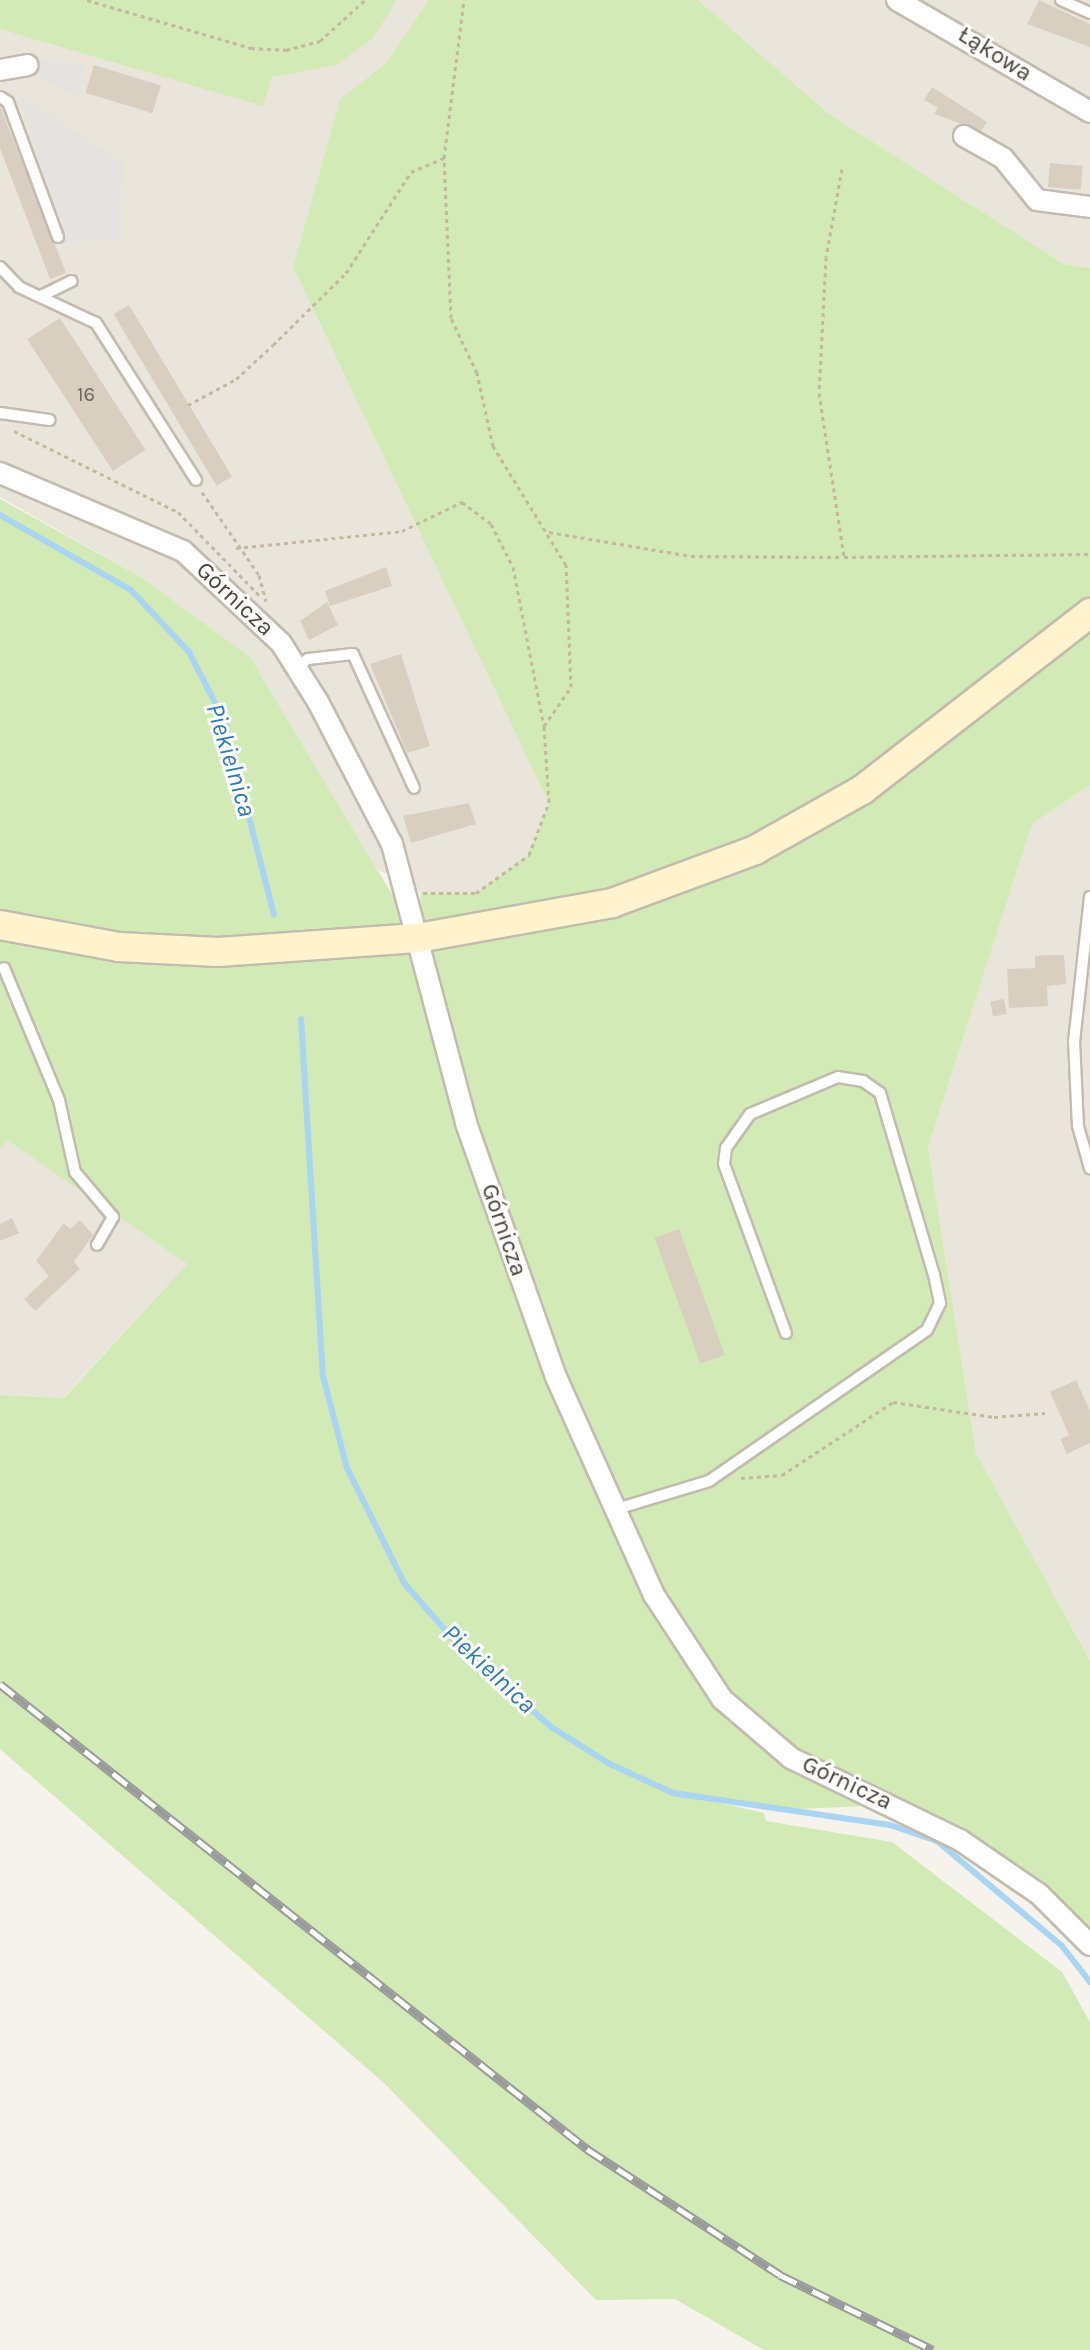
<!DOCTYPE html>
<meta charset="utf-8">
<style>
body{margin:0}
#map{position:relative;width:1090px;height:2350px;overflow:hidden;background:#f6f3ec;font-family:Karla,sans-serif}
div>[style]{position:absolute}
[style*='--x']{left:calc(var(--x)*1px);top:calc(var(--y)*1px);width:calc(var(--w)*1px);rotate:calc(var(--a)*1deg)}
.residential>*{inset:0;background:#eae5da}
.green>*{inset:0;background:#d2eab5}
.parking>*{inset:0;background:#e5e3e0}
.stream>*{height:6px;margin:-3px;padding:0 3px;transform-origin:3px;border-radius:3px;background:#a9d4f2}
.building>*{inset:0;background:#d8cfc1;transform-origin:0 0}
.path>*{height:3px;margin-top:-1.5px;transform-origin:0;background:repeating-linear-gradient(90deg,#c4b79f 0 4px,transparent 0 8px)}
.roads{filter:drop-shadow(2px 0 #c2bbae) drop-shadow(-2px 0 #c2bbae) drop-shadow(0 2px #c2bbae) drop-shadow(0 -2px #c2bbae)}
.service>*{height:10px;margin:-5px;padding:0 5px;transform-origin:5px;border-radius:5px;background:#fff}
.minor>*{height:20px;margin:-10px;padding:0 10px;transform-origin:10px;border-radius:10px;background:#fff}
.secondary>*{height:28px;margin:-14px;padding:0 14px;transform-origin:14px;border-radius:14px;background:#fff3cd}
.rail>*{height:9px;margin-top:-4.5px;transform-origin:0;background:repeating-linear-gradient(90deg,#fff 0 18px,#9a9a9a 0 36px);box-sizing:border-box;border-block:2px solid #9a9a9a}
span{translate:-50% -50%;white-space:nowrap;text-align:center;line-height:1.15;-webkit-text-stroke:6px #fff;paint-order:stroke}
.number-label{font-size:20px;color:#6e675b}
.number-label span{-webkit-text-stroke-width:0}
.street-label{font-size:24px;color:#4b4439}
.water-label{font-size:26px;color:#2e7ab2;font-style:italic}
</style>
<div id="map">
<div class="residential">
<div style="clip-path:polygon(0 0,429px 0,386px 63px,340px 99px,293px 267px,549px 802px,529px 855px,476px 893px,421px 893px,377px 869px,250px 657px,141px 577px,0 497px)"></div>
<div style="clip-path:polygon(698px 0,1090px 0,1090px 268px,1064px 264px,829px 114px)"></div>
<div style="clip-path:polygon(1090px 785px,1090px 1661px,976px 1453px,928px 1147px,1032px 824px)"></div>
<div style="clip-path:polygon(7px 1139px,187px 1264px,63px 1398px,0 1395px,0 1148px)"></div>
</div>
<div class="green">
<div style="clip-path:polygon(0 0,397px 0,372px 39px,336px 65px,272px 77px,263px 106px,0 29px)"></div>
<div style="clip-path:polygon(429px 0,698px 0,829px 114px,1064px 264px,1090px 268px,1090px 785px,1032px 824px,928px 1147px,976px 1453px,1090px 1661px,1090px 1930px,971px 1833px,873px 1784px,801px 1761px,896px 1805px,770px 1810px,698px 1798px,764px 1813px,766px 1821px,892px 1842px,1062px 1972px,1090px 2022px,1090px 2350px,764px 2350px,675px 2299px,596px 2300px,385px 2084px,0 1749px,0 1395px,64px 1398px,187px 1264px,7px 1140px,0 1148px,0 499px,141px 577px,250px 657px,417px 936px,421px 893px,476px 893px,528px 855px,549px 803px,293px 267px,340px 99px,386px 63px)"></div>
</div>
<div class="parking">
<div style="clip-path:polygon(28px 59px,84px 66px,78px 97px,29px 73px)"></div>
<div style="clip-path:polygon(19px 96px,124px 163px,120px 240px,65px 242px)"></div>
</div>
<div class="stream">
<div style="--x:0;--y:515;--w:151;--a:29.8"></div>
<div style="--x:131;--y:590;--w:85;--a:46.9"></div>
<div style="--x:189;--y:652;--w:76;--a:62.8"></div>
<div style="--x:224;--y:720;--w:201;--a:75.6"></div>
<div style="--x:301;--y:1019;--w:358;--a:86.5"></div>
<div style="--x:323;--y:1376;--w:95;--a:75.4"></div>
<div style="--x:347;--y:1468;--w:128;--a:63.6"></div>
<div style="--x:404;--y:1583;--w:85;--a:48.8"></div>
<div style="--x:460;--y:1647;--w:121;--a:41.3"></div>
<div style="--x:551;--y:1727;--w:70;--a:32.1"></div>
<div style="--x:610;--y:1764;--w:69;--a:24.7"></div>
<div style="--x:673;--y:1793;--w:219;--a:8.4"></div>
<div style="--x:890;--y:1825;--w:50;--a:18.8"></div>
<div style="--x:937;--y:1841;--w:163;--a:40"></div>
<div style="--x:1062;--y:1946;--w:46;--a:52.1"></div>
</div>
<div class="building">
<div style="clip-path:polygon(1039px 0,1090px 24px,1090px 47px,1027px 24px)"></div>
<div style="left:94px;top:65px;width:70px;height:29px;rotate:17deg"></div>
<div style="clip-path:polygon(932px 87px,987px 122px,981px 131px,934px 114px,938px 108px,924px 100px)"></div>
<div style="clip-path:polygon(0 106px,66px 273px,50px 279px,0 148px)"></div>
<div style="left:1050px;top:163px;width:33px;height:24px;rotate:5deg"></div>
<div style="left:129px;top:305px;width:200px;height:18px;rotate:59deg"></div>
<div style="left:60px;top:318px;width:157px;height:39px;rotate:57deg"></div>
<div style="clip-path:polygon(386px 567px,392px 586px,330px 606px,325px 591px)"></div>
<div style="clip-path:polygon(327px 602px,338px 625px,309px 640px,300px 621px)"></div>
<div style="clip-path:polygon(401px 654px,430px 746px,407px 753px,370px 664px)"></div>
<div style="clip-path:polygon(469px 803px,476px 824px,411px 843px,403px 816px)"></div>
<div style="clip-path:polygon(1051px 955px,1064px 955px,1066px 984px,1047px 986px,1048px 1006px,1009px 1008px,1007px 969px,1035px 968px,1035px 956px)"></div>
<div style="left:1004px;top:999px;width:15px;height:14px;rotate:79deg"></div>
<div style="clip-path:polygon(12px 1218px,19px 1233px,0 1241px,0 1224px)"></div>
<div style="clip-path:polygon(80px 1220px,93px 1235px,74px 1262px,80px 1269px,35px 1311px,24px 1299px,49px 1276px,36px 1261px,64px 1223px,70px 1229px)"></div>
<div style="left:679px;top:1229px;width:134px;height:26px;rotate:70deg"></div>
<div style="clip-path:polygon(1076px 1380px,1090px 1411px,1090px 1443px,1067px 1454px,1060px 1439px,1069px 1435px,1050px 1392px)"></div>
</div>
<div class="path">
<div style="--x:87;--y:0;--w:171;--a:16.3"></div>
<div style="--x:251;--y:48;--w:35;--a:3"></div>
<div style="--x:286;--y:50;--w:35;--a:-15"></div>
<div style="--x:320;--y:41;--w:61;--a:-42.3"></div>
<div style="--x:842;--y:169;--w:89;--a:100.3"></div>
<div style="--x:826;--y:257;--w:136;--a:92.9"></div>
<div style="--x:819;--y:393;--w:166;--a:81.3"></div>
<div style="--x:844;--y:557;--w:246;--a:-0.7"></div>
<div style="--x:188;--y:405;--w:55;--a:-28.4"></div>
<div style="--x:236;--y:379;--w:50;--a:-42.6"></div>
<div style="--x:273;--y:345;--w:103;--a:-44.6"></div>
<div style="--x:346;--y:273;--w:120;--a:-57.2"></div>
<div style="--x:411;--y:172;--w:36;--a:-23"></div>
<div style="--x:14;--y:431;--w:183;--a:26.3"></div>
<div style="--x:178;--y:512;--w:117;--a:45.7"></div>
<div style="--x:202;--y:492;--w:101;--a:55.5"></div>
<div style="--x:259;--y:575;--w:27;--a:75"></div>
<div style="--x:549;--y:532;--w:144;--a:9.6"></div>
<div style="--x:691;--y:556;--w:152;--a:0.4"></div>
<div style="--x:236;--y:548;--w:167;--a:-5.8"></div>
<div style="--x:402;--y:531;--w:67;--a:-25.8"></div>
<div style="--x:462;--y:502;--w:36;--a:37"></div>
<div style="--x:491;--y:524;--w:48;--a:62.9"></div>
<div style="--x:513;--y:567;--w:162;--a:79"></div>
<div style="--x:423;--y:893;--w:53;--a:0"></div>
<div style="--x:476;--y:893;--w:65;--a:-35.6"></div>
<div style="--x:529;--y:855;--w:57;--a:-69.3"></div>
<div style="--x:549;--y:802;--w:76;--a:-93.8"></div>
<div style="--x:544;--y:726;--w:47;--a:-55.3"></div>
<div style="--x:571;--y:687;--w:122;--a:-92.3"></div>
<div style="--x:566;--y:565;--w:140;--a:-121.5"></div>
<div style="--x:493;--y:446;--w:75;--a:-102.4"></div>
<div style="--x:477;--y:373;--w:61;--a:-115.3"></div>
<div style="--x:451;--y:318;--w:160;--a:-92.5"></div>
<div style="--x:444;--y:158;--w:159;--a:-82.8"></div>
<div style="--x:741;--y:1478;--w:41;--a:-4.2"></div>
<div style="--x:782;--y:1475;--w:133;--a:-33.3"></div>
<div style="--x:893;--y:1402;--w:102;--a:8.4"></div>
<div style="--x:994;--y:1417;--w:51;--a:-4.5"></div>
</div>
<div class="roads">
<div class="service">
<div style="--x:1061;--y:0;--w:32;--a:24"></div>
<div style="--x:0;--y:97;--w:9;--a:32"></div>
<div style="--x:8;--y:102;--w:144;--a:69.7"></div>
<div style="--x:0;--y:267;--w:28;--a:46"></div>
<div style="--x:19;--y:287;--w:85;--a:25.1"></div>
<div style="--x:96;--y:323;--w:186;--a:57.5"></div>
<div style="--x:41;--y:296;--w:34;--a:-26"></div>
<div style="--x:0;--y:413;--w:50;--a:8"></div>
<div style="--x:295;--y:669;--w:16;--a:-38"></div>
<div style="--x:308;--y:659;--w:45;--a:-6.3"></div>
<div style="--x:353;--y:654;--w:147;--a:65.5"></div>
<div style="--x:1090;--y:897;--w:145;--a:96.3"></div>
<div style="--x:1074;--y:1041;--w:85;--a:87.3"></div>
<div style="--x:1078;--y:1126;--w:44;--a:74.1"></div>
<div style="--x:4;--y:968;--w:143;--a:67.4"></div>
<div style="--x:59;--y:1100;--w:74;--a:77.5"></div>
<div style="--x:75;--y:1172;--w:59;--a:49.8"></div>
<div style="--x:113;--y:1217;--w:32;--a:120"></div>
<div style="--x:613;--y:1510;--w:100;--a:-16.8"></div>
<div style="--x:709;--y:1481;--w:265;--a:-34.7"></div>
<div style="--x:927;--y:1330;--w:30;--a:-64"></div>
<div style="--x:940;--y:1303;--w:29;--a:-102"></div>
<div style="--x:934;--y:1275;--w:190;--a:-106.5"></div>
<div style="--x:880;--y:1093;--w:21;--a:-145"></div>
<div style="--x:863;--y:1081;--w:25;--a:-171"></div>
<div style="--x:838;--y:1077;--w:95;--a:157.2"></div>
<div style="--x:750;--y:1114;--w:42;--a:125.2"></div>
<div style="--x:726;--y:1148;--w:16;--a:97"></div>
<div style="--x:724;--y:1164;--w:180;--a:69.9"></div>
</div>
<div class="minor">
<div style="--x:897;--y:0;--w:223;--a:30.1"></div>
<div style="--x:0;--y:70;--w:28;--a:-10"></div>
<div style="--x:964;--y:136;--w:45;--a:29.4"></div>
<div style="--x:1003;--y:158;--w:54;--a:51"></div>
<div style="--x:1037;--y:200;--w:53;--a:7.5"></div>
<div style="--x:0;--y:473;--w:199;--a:23.1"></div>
<div style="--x:183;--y:551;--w:134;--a:43.2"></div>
<div style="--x:281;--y:643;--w:70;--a:57.9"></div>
<div style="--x:318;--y:702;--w:160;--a:62.5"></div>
<div style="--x:392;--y:844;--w:289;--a:75.1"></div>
<div style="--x:466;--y:1123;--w:269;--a:70.5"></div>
<div style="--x:556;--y:1377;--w:239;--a:65.8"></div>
<div style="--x:654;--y:1595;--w:124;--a:56.8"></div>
<div style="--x:722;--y:1699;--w:91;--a:40.5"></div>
<div style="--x:791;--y:1758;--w:188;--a:25.9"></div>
<div style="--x:960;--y:1840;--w:96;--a:34.4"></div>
<div style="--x:1039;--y:1894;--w:72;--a:45"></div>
</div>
<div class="secondary">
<div style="--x:0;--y:925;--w:121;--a:10.5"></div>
<div style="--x:119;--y:947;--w:99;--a:2.9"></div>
<div style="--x:218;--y:952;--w:200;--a:-4"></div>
<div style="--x:418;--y:938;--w:197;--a:-10.2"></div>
<div style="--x:612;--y:903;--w:153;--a:-20.3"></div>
<div style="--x:755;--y:850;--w:123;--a:-29.3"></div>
<div style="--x:862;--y:790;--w:289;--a:-37.8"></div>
</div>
</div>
<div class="rail">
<div style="--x:0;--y:1684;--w:749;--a:38.38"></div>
<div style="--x:587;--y:2149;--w:230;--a:33.1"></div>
<div style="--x:780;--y:2275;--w:170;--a:26.1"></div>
</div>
<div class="number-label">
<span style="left:86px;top:394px">16</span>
</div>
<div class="street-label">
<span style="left:995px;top:54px;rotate:32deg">Łąkowa</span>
<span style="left:235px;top:599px;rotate:43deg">Górnicza</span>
<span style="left:504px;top:1230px;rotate:71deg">Górnicza</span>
<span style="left:847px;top:1783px;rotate:25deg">Górnicza</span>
</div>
<div class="water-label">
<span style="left:231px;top:760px;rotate:73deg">Piekielnica</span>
<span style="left:489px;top:1669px;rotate:43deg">Piekielnica</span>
</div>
</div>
